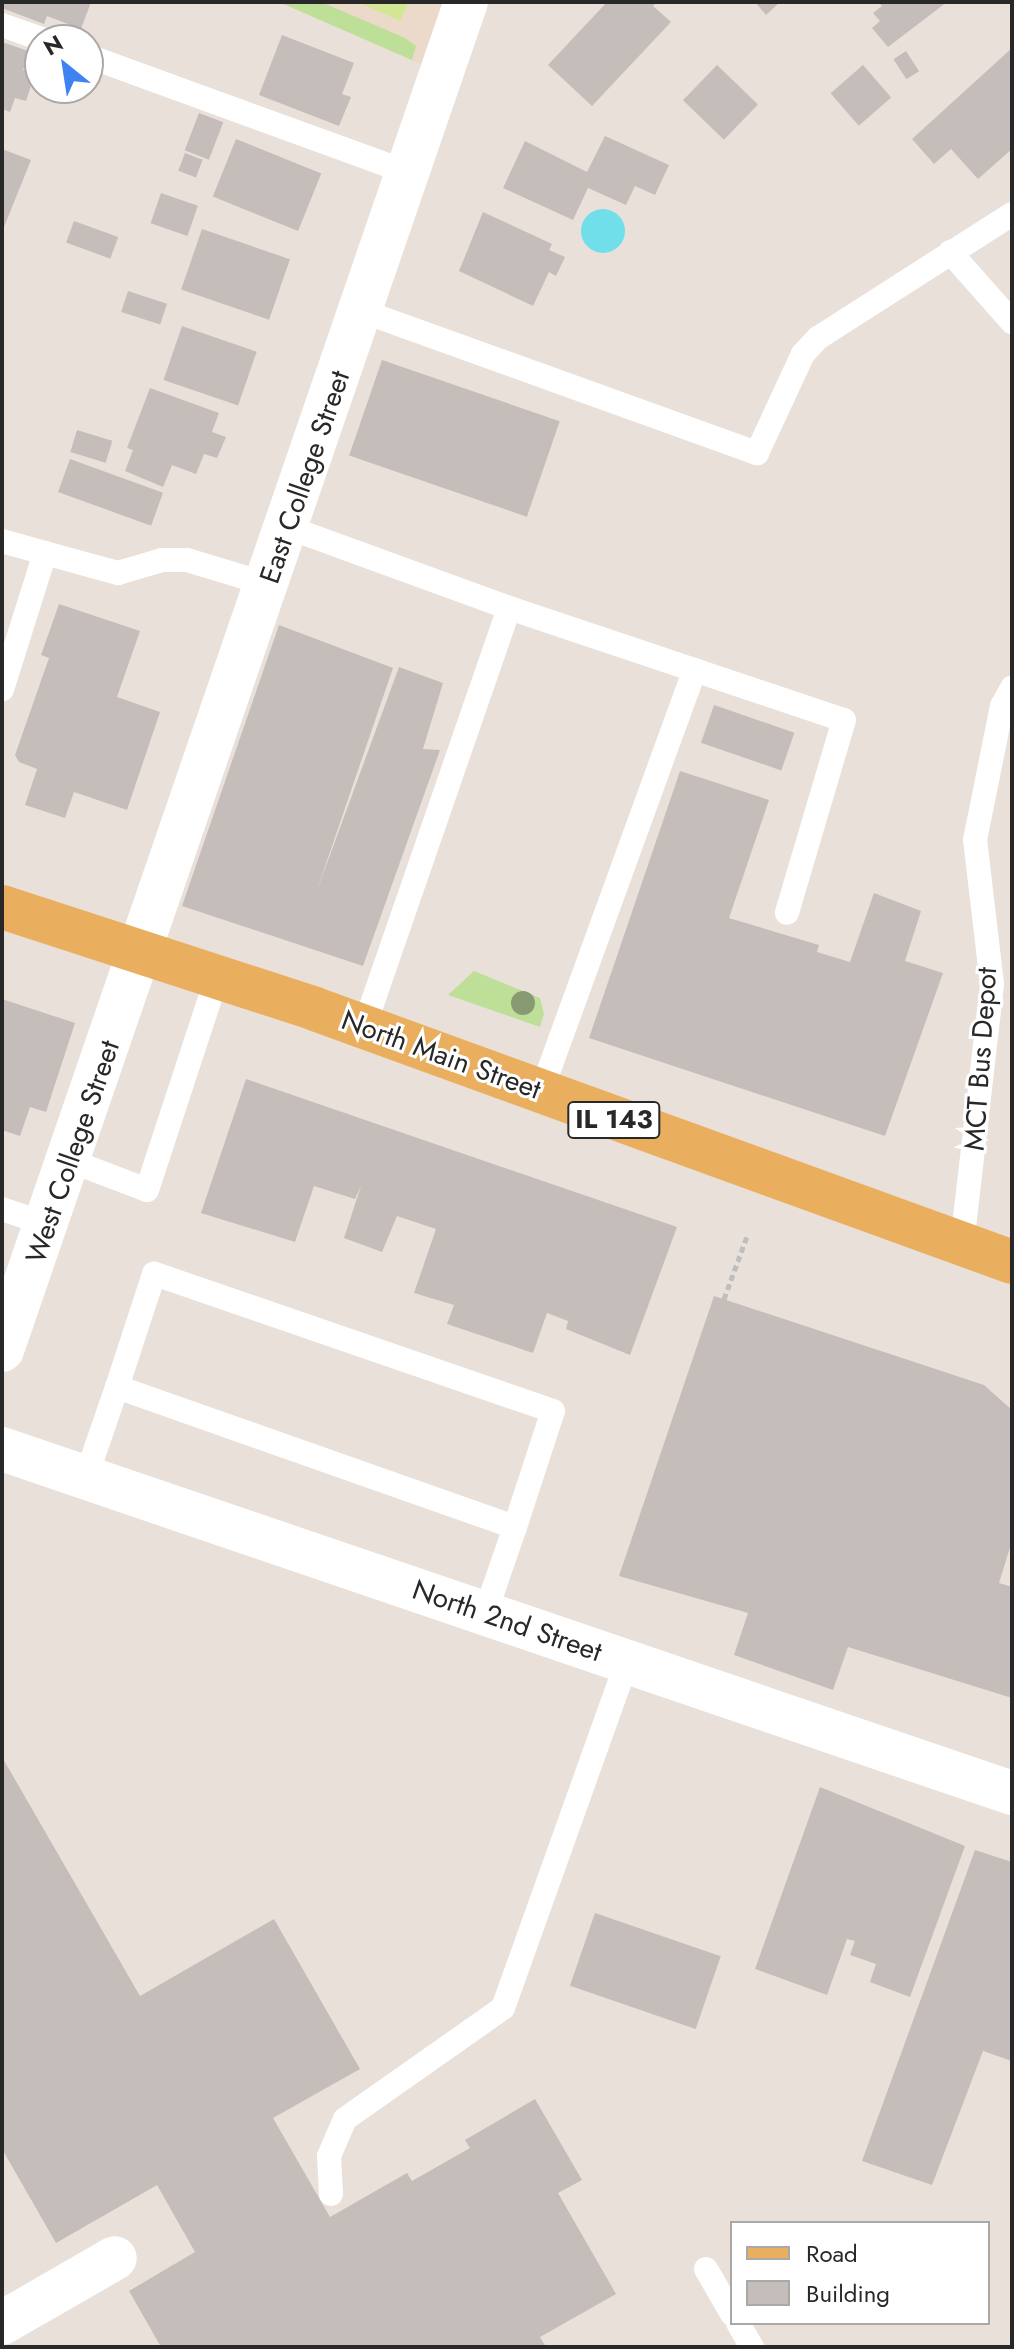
<!DOCTYPE html>
<style>
body{margin:0}
#map{position:relative;width:1014px;height:2349px;overflow:hidden;background:#eae0da;font-family:Jost,sans-serif}
div>[style]{position:absolute}
[style*='--x']{left:calc(var(--x)*1px);top:calc(var(--y)*1px);width:calc(var(--w)*1px);rotate:calc(var(--a)*1deg)}
.education>*{inset:0;background:#ebdac9}
.green>*{inset:0;background:#bddf98}
.pitch>*{inset:0;background:#d2e694}
.water>*{inset:0;background:#70dfe9}
.round{border-radius:50%}
.building>*{inset:0;background:#c5bdb9;transform-origin:0 0}
.path>*{height:5px;margin-top:-2.5px;transform-origin:0;background:repeating-linear-gradient(90deg,#bebebe 0 6px,transparent 0 10px)}
.lane>*{height:24px;margin:-12px;padding:0 12px;transform-origin:12px;border-radius:12px;background:#fff}
.street>*{height:44px;margin:-22px;padding:0 22px;transform-origin:22px;border-radius:22px;background:#fff}
.primary>*{height:44px;margin:-22px;padding:0 22px;transform-origin:22px;border-radius:22px;background:#eaaf5e}
.trees>*{width:24px;height:24px;margin:-12px;border-radius:50%;background:#889a72}
span{translate:-50% -50%;white-space:nowrap;text-align:center;line-height:1.15;-webkit-text-stroke:6px #fff;paint-order:stroke}
.shield-label span{padding:2px 6px;background:#fff;border:2px solid;border-radius:6px;-webkit-text-stroke-width:0}
.shield-label{font-size:26px;color:#282828;font-weight:700}
.street-label{font-size:28px;color:#282828}
.frame{position:absolute;inset:0;border:4px solid #282828;pointer-events:none}
.legend{position:absolute;left:730px;top:2221px;width:260px;height:104px;box-sizing:border-box;background:#fff;border:2px solid #a9a9a9;margin:0;padding:10px 14px;list-style:none;font-size:24px;color:#282828}
.legend li{display:flex;align-items:center;gap:16px;height:40px}
.legend b{width:40px;border:2px solid #a9a9a9}
.north{position:absolute;left:24px;top:24px;width:80px;height:80px;box-sizing:border-box;background:#fff;border:2px solid #a9a9a9;border-radius:50%;rotate:330deg;font-size:22px;font-weight:700;line-height:32px;text-align:center;color:#282828}
.north::after{content:'';display:block;margin:auto;width:28px;height:36px;background:#3f82f2;clip-path:polygon(50% 0,100% 100%,50% 72%,0 100%)}
</style>
<div id="map">
<div class="education">
<div style="clip-path:polygon(279px 2px,444px 2px,422px 65px)"></div>
</div>
<div class="green">
<div style="clip-path:polygon(279px 2px,321px 2px,405px 38px,416px 46px,412px 60px)"></div>
<div style="clip-path:polygon(474px 971px,540px 998px,544px 1014px,540px 1027px,448px 995px)"></div>
</div>
<div class="pitch">
<div style="clip-path:polygon(358px 2px,409px 2px,400px 21px)"></div>
</div>
<div class="water">
<div class="round" style="left:581px;top:209px;width:44px;height:44px"></div>
</div>
<div class="building">
<div style="clip-path:polygon(2px 2px,91px 2px,81px 29px,47px 16px,44px 24px,2px 8px)"></div>
<div style="clip-path:polygon(607px 2px,657px 2px,653px 6px,671px 22px,592px 106px,548px 65px)"></div>
<div style="clip-path:polygon(755px 2px,780px 2px,766px 15px)"></div>
<div style="clip-path:polygon(878px 2px,947px 2px,888px 47px,872px 28px,880px 21px,873px 13px,882px 6px)"></div>
<div style="clip-path:polygon(282px 35px,354px 63px,342px 94px,351px 97px,339px 126px,259px 95px)"></div>
<div style="clip-path:polygon(2px 42px,31px 52px,23px 70px,35px 73px,26px 101px,15px 98px,10px 112px,2px 109px)"></div>
<div style="clip-path:polygon(1012px 48px,1012px 149px,978px 179px,951px 149px,934px 164px,912px 139px)"></div>
<div style="left:906px;top:51px;width:24px;height:15px;rotate:57deg"></div>
<div style="left:717px;top:65px;width:57px;height:49px;rotate:44deg"></div>
<div style="left:863px;top:65px;width:43px;height:43px;rotate:49deg"></div>
<div style="left:199px;top:113px;width:26px;height:40px;rotate:21deg"></div>
<div style="clip-path:polygon(605px 136px,669px 165px,655px 195px,635px 186px,626px 205px,588px 188px,573px 220px,503px 188px,525px 141px,587px 172px)"></div>
<div style="left:236px;top:139px;width:92px;height:62px;rotate:22deg"></div>
<div style="clip-path:polygon(2px 149px,31px 160px,2px 232px)"></div>
<div style="left:185px;top:153px;width:19px;height:19px;rotate:21deg"></div>
<div style="left:161px;top:193px;width:39px;height:32px;rotate:19deg"></div>
<div style="clip-path:polygon(483px 212px,552px 244px,549px 250px,565px 257px,556px 276px,549px 272px,533px 306px,459px 271px)"></div>
<div style="left:74px;top:221px;width:47px;height:23px;rotate:20deg"></div>
<div style="left:202px;top:229px;width:93px;height:64px;rotate:19deg"></div>
<div style="left:128px;top:291px;width:41px;height:22px;rotate:18deg"></div>
<div style="left:182px;top:326px;width:79px;height:57px;rotate:19deg"></div>
<div style="left:382px;top:360px;width:188px;height:101px;rotate:19deg"></div>
<div style="clip-path:polygon(150px 388px,219px 413px,212px 432px,226px 437px,217px 458px,204px 454px,196px 474px,172px 465px,163px 487px,125px 471px,133px 450px,127px 448px)"></div>
<div style="left:77px;top:430px;width:37px;height:23px;rotate:17deg"></div>
<div style="left:70px;top:459px;width:99px;height:35px;rotate:20deg"></div>
<div style="clip-path:polygon(59px 604px,140px 631px,117px 697px,160px 712px,127px 810px,74px 792px,65px 818px,25px 805px,37px 769px,19px 762px,15px 755px,49px 658px,41px 655px)"></div>
<div style="clip-path:polygon(279px 625px,393px 668px,316px 893px,399px 667px,443px 683px,423px 749px,440px 750px,363px 966px,182px 906px)"></div>
<div style="left:714px;top:705px;width:85px;height:40px;rotate:19deg"></div>
<div style="clip-path:polygon(680px 771px,769px 800px,729px 918px,819px 945px,817px 952px,850px 962px,874px 893px,921px 911px,905px 961px,943px 973px,885px 1136px,589px 1038px)"></div>
<div style="clip-path:polygon(2px 999px,75px 1023px,46px 1112px,30px 1107px,20px 1136px,2px 1130px)"></div>
<div style="clip-path:polygon(246px 1079px,677px 1227px,630px 1355px,566px 1329px,568px 1321px,547px 1313px,533px 1353px,447px 1324px,454px 1305px,414px 1293px,436px 1229px,397px 1216px,382px 1252px,344px 1238px,361px 1186px,355px 1199px,314px 1186px,295px 1242px,201px 1213px)"></div>
<div style="clip-path:polygon(714px 1296px,984px 1385px,1012px 1410px,1012px 1541px,999px 1583px,1012px 1587px,1012px 1698px,848px 1647px,833px 1690px,734px 1655px,748px 1613px,619px 1576px)"></div>
<div style="clip-path:polygon(2px 1757px,140px 1996px,274px 1919px,360px 2069px,273px 2118px,330px 2217px,407px 2173px,412px 2181px,470px 2148px,465px 2140px,535px 2099px,582px 2180px,558px 2193px,616px 2294px,540px 2337px,546px 2347px,161px 2347px,129px 2291px,195px 2252px,157px 2185px,56px 2243px,2px 2149px)"></div>
<div style="clip-path:polygon(820px 1787px,965px 1846px,910px 1997px,870px 1982px,876px 1964px,850px 1955px,855px 1941px,847px 1939px,827px 1995px,755px 1969px)"></div>
<div style="clip-path:polygon(975px 1850px,1012px 1862px,1012px 2061px,983px 2051px,932px 2185px,862px 2161px)"></div>
<div style="left:595px;top:1913px;width:133px;height:77px;rotate:19deg"></div>
</div>
<div class="path">
<div style="--x:724;--y:1299;--w:67;--a:-69.9"></div>
</div>
<div class="lane">
<div style="--x:2;--y:25;--w:45;--a:19.7"></div>
<div style="--x:88;--y:56;--w:338;--a:20"></div>
<div style="--x:950;--y:252;--w:94;--a:48.5"></div>
<div style="--x:362;--y:311;--w:420;--a:19.8"></div>
<div style="--x:757;--y:453;--w:109;--a:-65.1"></div>
<div style="--x:803;--y:354;--w:22;--a:-47"></div>
<div style="--x:818;--y:338;--w:230;--a:-32.6"></div>
<div style="--x:287;--y:527;--w:236;--a:20"></div>
<div style="--x:509;--y:608;--w:353;--a:18.5"></div>
<div style="--x:844;--y:720;--w:201;--a:106.5"></div>
<div style="--x:2;--y:541;--w:45;--a:15.6"></div>
<div style="--x:45;--y:553;--w:143;--a:107.5"></div>
<div style="--x:45;--y:553;--w:76;--a:15.3"></div>
<div style="--x:118;--y:573;--w:46;--a:-16.5"></div>
<div style="--x:162;--y:560;--w:25;--a:0"></div>
<div style="--x:187;--y:560;--w:84;--a:16.7"></div>
<div style="--x:364;--y:1027;--w:443;--a:-70.9"></div>
<div style="--x:541;--y:1092;--w:449;--a:-70"></div>
<div style="--x:71;--y:1161;--w:81;--a:20.9"></div>
<div style="--x:147;--y:1190;--w:224;--a:-71.8"></div>
<div style="--x:2;--y:1209;--w:50;--a:18.8"></div>
<div style="--x:962;--y:1244;--w:262;--a:-83.4"></div>
<div style="--x:992;--y:984;--w:145;--a:-96.7"></div>
<div style="--x:975;--y:840;--w:137;--a:-78.6"></div>
<div style="--x:1002;--y:706;--w:21;--a:-61"></div>
<div style="--x:86;--y:1477;--w:95;--a:-71"></div>
<div style="--x:117;--y:1387;--w:422;--a:19.4"></div>
<div style="--x:515;--y:1527;--w:122;--a:-71.9"></div>
<div style="--x:553;--y:1411;--w:422;--a:-161"></div>
<div style="--x:154;--y:1274;--w:119;--a:108.1"></div>
<div style="--x:485;--y:1614;--w:92;--a:-71"></div>
<div style="--x:331;--y:2194;--w:38;--a:-93"></div>
<div style="--x:329;--y:2156;--w:40;--a:-66.6"></div>
<div style="--x:345;--y:2119;--w:193;--a:-35.1"></div>
<div style="--x:503;--y:2008;--w:368;--a:-70.3"></div>
<div style="--x:706;--y:2269;--w:52;--a:60"></div>
<div style="--x:738;--y:2323;--w:28;--a:60"></div>
</div>
<div class="street">
<div style="--x:2;--y:1350;--w:1426;--a:-71.01"></div>
<div style="--x:2;--y:1449;--w:1067;--a:18.81"></div>
<div style="--x:2;--y:2323;--w:130;--a:-29.9"></div>
</div>
<div class="primary">
<div style="--x:2;--y:907;--w:329;--a:18"></div>
<div style="--x:315;--y:1009;--w:741;--a:19.95"></div>
</div>
<div class="trees">
<div style="left:523px;top:1003px"></div>
</div>
<div class="shield-label">
<span style="left:614px;top:1120px">IL 143</span>
</div>
<div class="street-label">
<span style="left:305px;top:477px;rotate:-71deg">East College Street</span>
<span style="left:441px;top:1055px;rotate:20deg">North Main Street</span>
<span style="left:981px;top:1059px;rotate:-86deg">MCT Bus Depot</span>
<span style="left:73px;top:1152px;rotate:-71deg">West College Street</span>
<span style="left:507px;top:1621px;rotate:19deg">North 2nd Street</span>
</div>
<div class="frame"></div>
<ul class="legend">
<li><b style="height:10px;background:#eaaf5e"></b>Road</li>
<li><b style="height:22px;background:#c5bdb9"></b>Building</li>
</ul>
<div class="north">N</div>
</div>
